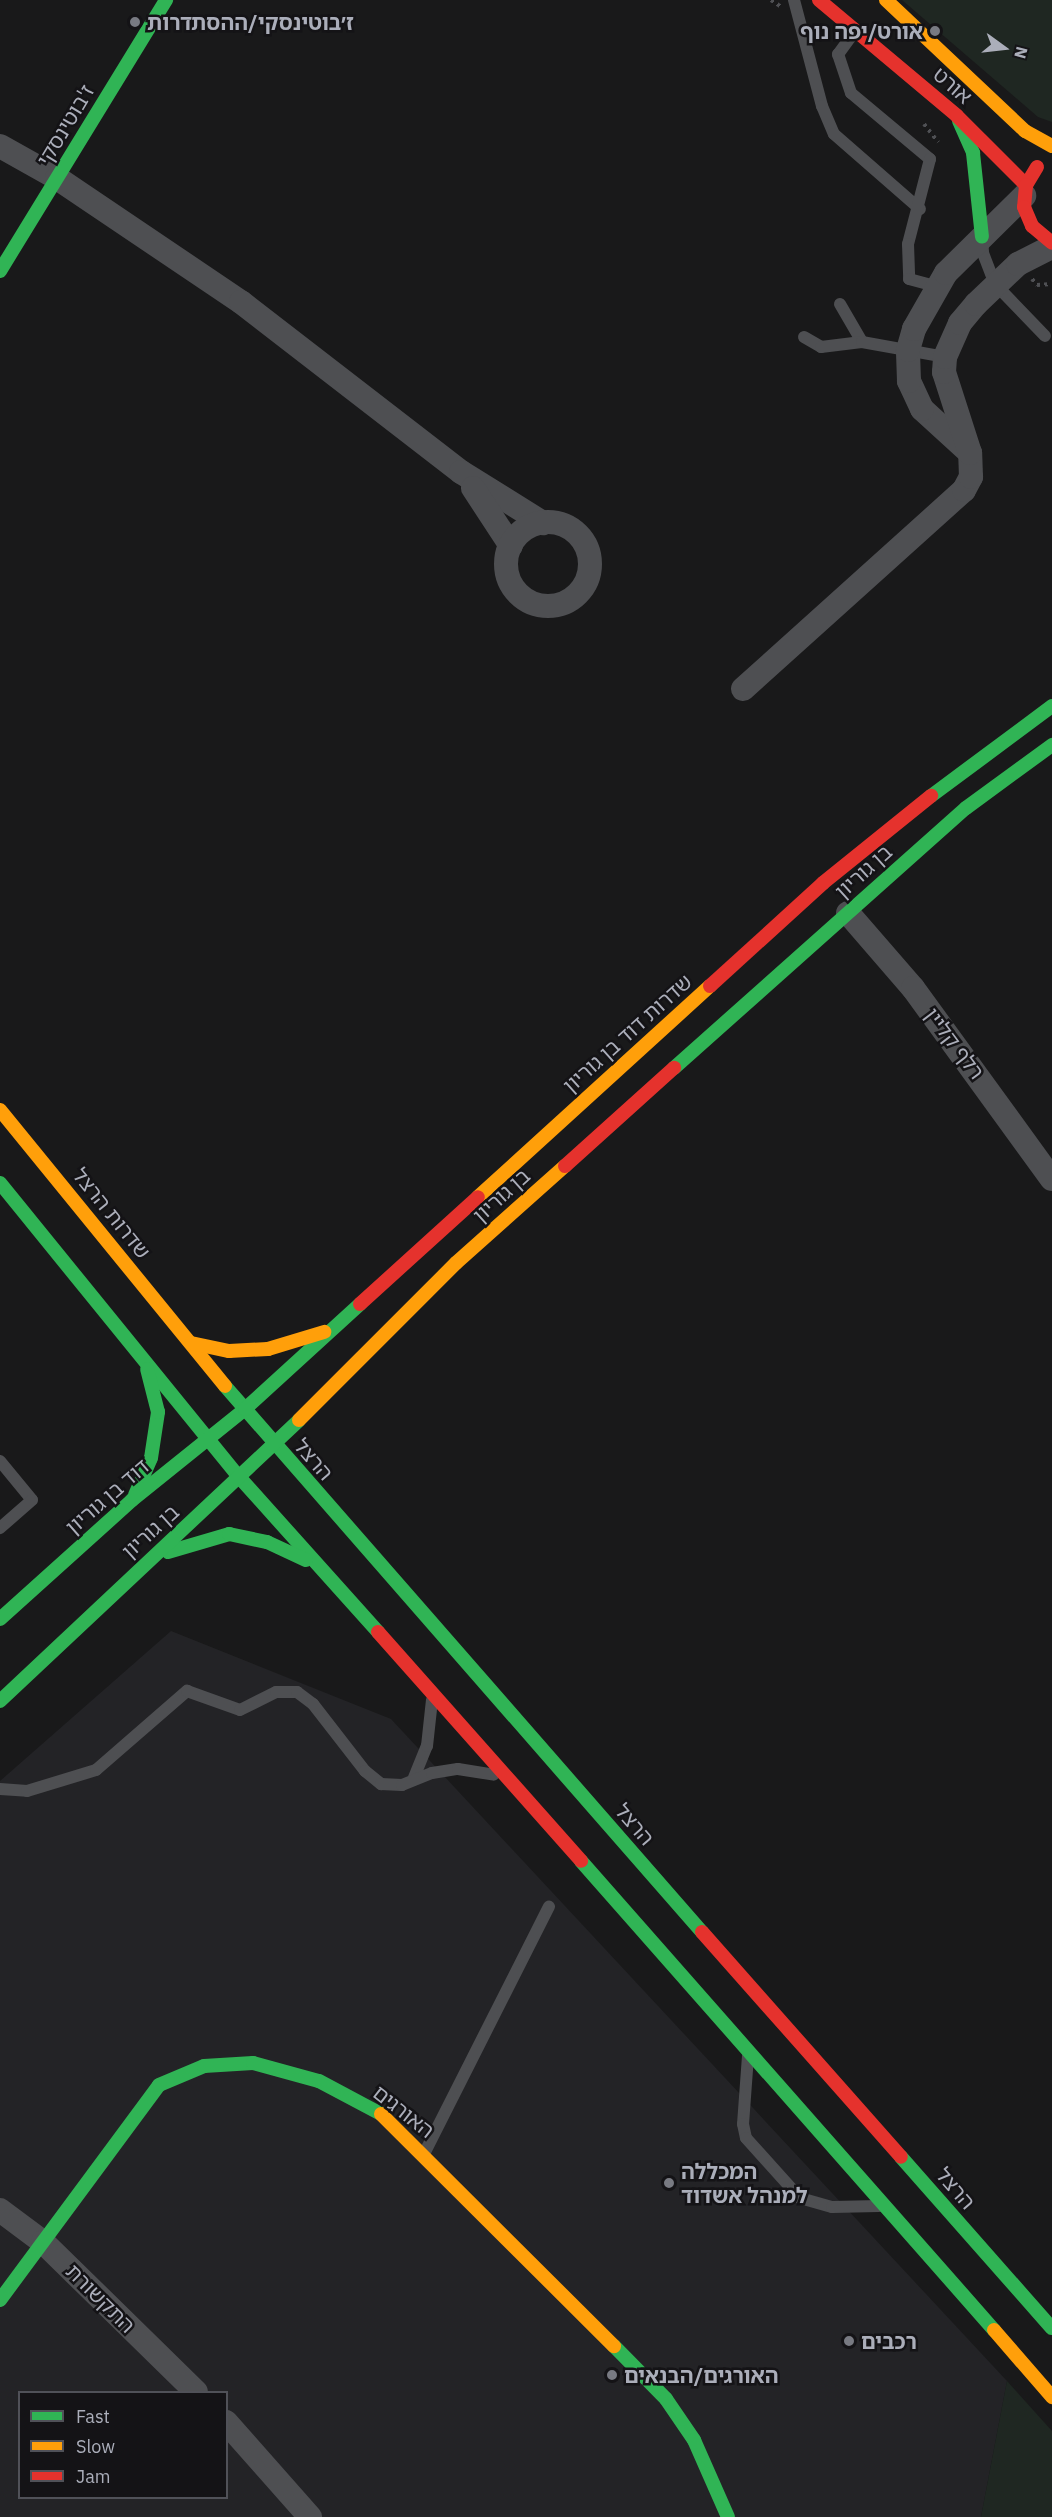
<!DOCTYPE html>
<meta charset="utf-8">
<style>
body{margin:0}
#map{position:relative;width:1052px;height:2517px;overflow:hidden;background:#19191a;font-family:"IBM Plex Sans","Noto Sans Hebrew",sans-serif}
div>[style]{position:absolute}
[style*='--x']{left:calc(var(--x)*1px);top:calc(var(--y)*1px);width:calc(var(--w)*1px);rotate:calc(var(--a)*1deg)}
.built>*{inset:0;background:#232326}
.green>*{inset:0;background:#1f2722}
.path>*{height:4px;margin-top:-2px;transform-origin:0;background:repeating-linear-gradient(90deg,#4f5054 0 3px,transparent 0 7.5px)}
.lane>*{height:12px;margin:-6px;padding:0 6px;transform-origin:6px;border-radius:6px;background:#4e4f52}
.street>*{height:24px;margin:-12px;padding:0 12px;transform-origin:12px;border-radius:12px;background:#4e4f52}
.street>.ring{margin:-12px;padding:0;box-sizing:content-box;background:none;border:24px solid #4e4f52;border-radius:50%}
.fast>*{height:14px;margin:-7px;padding:0 7px;transform-origin:7px;border-radius:7px;background:#30b455}
.slow>*{height:14px;margin:-7px;padding:0 7px;transform-origin:7px;border-radius:7px;background:#ff9f0a}
.jam>*{height:14px;margin:-7px;padding:0 7px;transform-origin:7px;border-radius:7px;background:#e5322d}
.dots>*{width:16px;height:16px;translate:-50% -50%;box-sizing:border-box;border:3px solid #141316;border-radius:50%}
span{translate:-50% -50%;white-space:nowrap;text-align:center;line-height:1.15;-webkit-text-stroke:5px #141316;paint-order:stroke}
.poi-label{font-size:21px;color:#abaeba;font-weight:700}
.left{translate:0 -50%;text-align:left}
.right{translate:-100% -50%;text-align:right}
.street-label{font-size:21px;color:#abaeba}
.legend{position:absolute;left:18px;top:2391px;width:210px;height:108px;box-sizing:border-box;background:#141316;border:2px solid #505158;margin:0;padding:8px 10px;list-style:none;font-size:18px;color:#abaeba}
.legend li{display:flex;align-items:center;gap:12px;height:30px}
.legend b{width:30px;border:2px solid #505158}
.north{position:absolute;left:974px;top:18px;width:60px;height:60px;-webkit-text-stroke:4px #141316;paint-order:stroke;rotate:105deg;font-size:16px;font-weight:700;line-height:24px;text-align:center;color:#abaeba}
.north::after{content:'';display:block;margin:auto;width:21px;height:27px;background:#abaeba;clip-path:polygon(50% 0,100% 100%,50% 72%,0 100%)}
</style>
<div id="map">
<div class="built">
<div style="clip-path:polygon(evenodd,171px 1631px,391px 1719px,1007px 2381px,981px 2517px,0 2517px,0 1781px,171px 1631px,20px 2392px,226px 2392px,226px 2498px,20px 2498px,20px 2392px)"></div>
</div>
<div class="green">
<div style="clip-path:polygon(902px 0,1052px 0,1052px 122px,1038px 117px)"></div>
<div style="clip-path:polygon(1007px 2381px,1052px 2431px,1052px 2517px,981px 2517px)"></div>
</div>
<div class="path">
<div style="--x:771;--y:0;--w:11;--a:34"></div>
<div style="--x:924;--y:124;--w:23;--a:52"></div>
<div style="--x:1032;--y:279;--w:8;--a:50"></div>
<div style="--x:1037;--y:285;--w:15;--a:-4"></div>
</div>
<div class="lane">
<div style="--x:794;--y:0;--w:110;--a:75.2"></div>
<div style="--x:822;--y:106;--w:30;--a:67"></div>
<div style="--x:834;--y:134;--w:114;--a:41.1"></div>
<div style="--x:855;--y:31;--w:29;--a:126"></div>
<div style="--x:838;--y:54;--w:41;--a:71.6"></div>
<div style="--x:851;--y:93;--w:103;--a:39.9"></div>
<div style="--x:930;--y:159;--w:88;--a:104.5"></div>
<div style="--x:908;--y:244;--w:35;--a:88"></div>
<div style="--x:909;--y:279;--w:30;--a:15"></div>
<div style="--x:982;--y:238;--w:15;--a:86"></div>
<div style="--x:983;--y:253;--w:33;--a:69"></div>
<div style="--x:995;--y:284;--w:72;--a:46.1"></div>
<div style="--x:840;--y:304;--w:44;--a:59.9"></div>
<div style="--x:804;--y:337;--w:20;--a:30"></div>
<div style="--x:821;--y:347;--w:41;--a:-7"></div>
<div style="--x:862;--y:342;--w:84;--a:10.2"></div>
<div style="--x:0;--y:1461;--w:50;--a:50.6"></div>
<div style="--x:32;--y:1500;--w:43;--a:138.8"></div>
<div style="--x:413;--y:1780;--w:37;--a:-68"></div>
<div style="--x:427;--y:1746;--w:46;--a:-83.8"></div>
<div style="--x:0;--y:1789;--w:27;--a:4"></div>
<div style="--x:27;--y:1791;--w:72;--a:-16.9"></div>
<div style="--x:96;--y:1770;--w:121;--a:-41"></div>
<div style="--x:187;--y:1691;--w:56;--a:19.7"></div>
<div style="--x:240;--y:1710;--w:40;--a:-26.6"></div>
<div style="--x:276;--y:1692;--w:21;--a:0"></div>
<div style="--x:297;--y:1692;--w:20;--a:37"></div>
<div style="--x:313;--y:1704;--w:85;--a:52.2"></div>
<div style="--x:365;--y:1771;--w:21;--a:39"></div>
<div style="--x:381;--y:1784;--w:21;--a:3"></div>
<div style="--x:402;--y:1785;--w:32;--a:-22"></div>
<div style="--x:432;--y:1773;--w:26;--a:-9"></div>
<div style="--x:458;--y:1769;--w:36;--a:9"></div>
<div style="--x:748;--y:2056;--w:68;--a:94.2"></div>
<div style="--x:743;--y:2124;--w:14;--a:78"></div>
<div style="--x:746;--y:2138;--w:81;--a:48"></div>
<div style="--x:800;--y:2198;--w:33;--a:16"></div>
<div style="--x:832;--y:2207;--w:47;--a:-1.2"></div>
<div style="--x:425;--y:2152;--w:275;--a:-63.2"></div>
</div>
<div class="street">
<div style="--x:0;--y:146;--w:65;--a:29.3"></div>
<div style="--x:57;--y:178;--w:222;--a:34"></div>
<div style="--x:241;--y:302;--w:278;--a:37.7"></div>
<div style="--x:461;--y:472;--w:97;--a:31.9"></div>
<div style="--x:970;--y:453;--w:65;--a:-137.5"></div>
<div style="--x:922;--y:409;--w:31;--a:-115"></div>
<div style="--x:909;--y:381;--w:31;--a:-92"></div>
<div style="--x:908;--y:350;--w:22;--a:-74"></div>
<div style="--x:914;--y:329;--w:64;--a:-60.3"></div>
<div style="--x:946;--y:273;--w:110;--a:-44.6"></div>
<div style="--x:473;--y:488;--w:69;--a:56.8"></div>
<div class="ring" style="left:506px;top:522px;width:60px;height:60px"></div>
<div style="--x:743;--y:689;--w:297;--a:-42"></div>
<div style="--x:964;--y:490;--w:15;--a:-62"></div>
<div style="--x:971;--y:477;--w:24;--a:-92"></div>
<div style="--x:970;--y:453;--w:85;--a:-107.8"></div>
<div style="--x:944;--y:372;--w:15;--a:-86"></div>
<div style="--x:945;--y:357;--w:37;--a:-66"></div>
<div style="--x:960;--y:323;--w:25;--a:-50"></div>
<div style="--x:976;--y:304;--w:58;--a:-43.6"></div>
<div style="--x:1018;--y:264;--w:38;--a:-27"></div>
<div style="--x:848;--y:913;--w:99;--a:49.1"></div>
<div style="--x:913;--y:988;--w:236;--a:54"></div>
<div style="--x:0;--y:2210;--w:54;--a:36.7"></div>
<div style="--x:43;--y:2242;--w:214;--a:44.4"></div>
<div style="--x:226;--y:2422;--w:127;--a:48.5"></div>
</div>
<div class="fast">
<div style="--x:959;--y:121;--w:35;--a:66"></div>
<div style="--x:973;--y:153;--w:84;--a:83.9"></div>
<div style="--x:0;--y:271;--w:318;--a:-58.5"></div>
<div style="--x:931;--y:796;--w:151;--a:-36.6"></div>
<div style="--x:674;--y:1068;--w:391;--a:-41.7"></div>
<div style="--x:966;--y:808;--w:107;--a:-36.2"></div>
<div style="--x:0;--y:1183;--w:380;--a:50.9"></div>
<div style="--x:240;--y:1478;--w:207;--a:48.1"></div>
<div style="--x:225;--y:1386;--w:725;--a:48.86"></div>
<div style="--x:135;--y:1495;--w:40;--a:-66.6"></div>
<div style="--x:151;--y:1458;--w:47;--a:-81.3"></div>
<div style="--x:158;--y:1412;--w:44;--a:-104.3"></div>
<div style="--x:168;--y:1552;--w:64;--a:-16.4"></div>
<div style="--x:229;--y:1534;--w:39;--a:12"></div>
<div style="--x:267;--y:1542;--w:43;--a:24.8"></div>
<div style="--x:0;--y:1619;--w:178;--a:-42"></div>
<div style="--x:132;--y:1500;--w:145;--a:-38.8"></div>
<div style="--x:245;--y:1409;--w:156;--a:-42.4"></div>
<div style="--x:0;--y:1701;--w:410;--a:-43.2"></div>
<div style="--x:581;--y:1861;--w:625;--a:48.63"></div>
<div style="--x:901;--y:2157;--w:228;--a:48.6"></div>
<div style="--x:0;--y:2300;--w:267;--a:-53.5"></div>
<div style="--x:159;--y:2085;--w:49;--a:-22.9"></div>
<div style="--x:204;--y:2066;--w:49;--a:-3.5"></div>
<div style="--x:253;--y:2063;--w:68;--a:15.3"></div>
<div style="--x:319;--y:2081;--w:70;--a:28"></div>
<div style="--x:614;--y:2346;--w:74;--a:45.5"></div>
<div style="--x:666;--y:2399;--w:50;--a:55.7"></div>
<div style="--x:694;--y:2440;--w:84;--a:66.2"></div>
</div>
<div class="slow">
<div style="--x:886;--y:0;--w:191;--a:43.3"></div>
<div style="--x:1025;--y:131;--w:31;--a:29"></div>
<div style="--x:0;--y:1110;--w:356;--a:50.8"></div>
<div style="--x:478;--y:1197;--w:314;--a:-42.3"></div>
<div style="--x:191;--y:1343;--w:39;--a:12"></div>
<div style="--x:229;--y:1351;--w:39;--a:-3"></div>
<div style="--x:268;--y:1349;--w:59;--a:-16.9"></div>
<div style="--x:299;--y:1420;--w:222;--a:-45"></div>
<div style="--x:456;--y:1263;--w:146;--a:-41.7"></div>
<div style="--x:381;--y:2114;--w:329;--a:44.9"></div>
<div style="--x:994;--y:2330;--w:89;--a:49.1"></div>
</div>
<div class="jam">
<div style="--x:819;--y:0;--w:180;--a:40"></div>
<div style="--x:957;--y:116;--w:98;--a:45"></div>
<div style="--x:1037;--y:167;--w:21;--a:121"></div>
<div style="--x:1026;--y:185;--w:22;--a:95"></div>
<div style="--x:1024;--y:207;--w:21;--a:67"></div>
<div style="--x:1032;--y:226;--w:26;--a:40"></div>
<div style="--x:710;--y:986;--w:153;--a:-42.3"></div>
<div style="--x:823;--y:883;--w:139;--a:-38.9"></div>
<div style="--x:565;--y:1166;--w:147;--a:-42"></div>
<div style="--x:360;--y:1304;--w:159;--a:-42.2"></div>
<div style="--x:378;--y:1632;--w:306;--a:48.4"></div>
<div style="--x:702;--y:1932;--w:300;--a:48.5"></div>
</div>
<div class="dots">
<div style="left:135px;top:22px;background:#787a82"></div>
<div style="left:935px;top:31px;background:#787a82"></div>
<div style="left:669px;top:2183px;background:#787a82"></div>
<div style="left:849px;top:2341px;background:#787a82"></div>
<div style="left:612px;top:2375px;background:#787a82"></div>
</div>
<div class="poi-label">
<span class="left" style="left:147px;top:22px">ז׳בוטינסקי/ההסתדרות</span>
<span class="right" style="left:923px;top:31px">אורט/יפה נוף</span>
<span class="left" style="left:681px;top:2183px">המכללה<br>למנהל אשדוד</span>
<span class="left" style="left:861px;top:2341px">רכבים</span>
<span class="left" style="left:624px;top:2375px">האורגים/הבנאים</span>
</div>
<div class="street-label">
<span style="left:953px;top:85px;rotate:41deg">אורט</span>
<span style="left:65px;top:125px;rotate:-59deg">ז'בוטינסקי</span>
<span style="left:863px;top:871px;rotate:-42deg">בן גוריון</span>
<span style="left:627px;top:1033px;rotate:-42deg">שדרות דוד בן גוריון</span>
<span style="left:955px;top:1043px;rotate:53deg">רלף קליין</span>
<span style="left:501px;top:1195px;rotate:-42deg">בן גוריון</span>
<span style="left:112px;top:1213px;rotate:51deg">שדרות הרצל</span>
<span style="left:314px;top:1459px;rotate:49deg">הרצל</span>
<span style="left:107px;top:1496px;rotate:-41deg">דוד בן גוריון</span>
<span style="left:150px;top:1531px;rotate:-42deg">בן גוריון</span>
<span style="left:635px;top:1824px;rotate:49deg">הרצל</span>
<span style="left:404px;top:2111px;rotate:38deg">האורגים</span>
<span style="left:956px;top:2188px;rotate:49deg">הרצל</span>
<span style="left:101px;top:2298px;rotate:45deg">התקשורת</span>
</div>
<ul class="legend">
<li><b style="height:8px;background:#30b455"></b>Fast</li>
<li><b style="height:8px;background:#ff9f0a"></b>Slow</li>
<li><b style="height:8px;background:#e5322d"></b>Jam</li>
</ul>
<div class="north">N</div>
</div>
